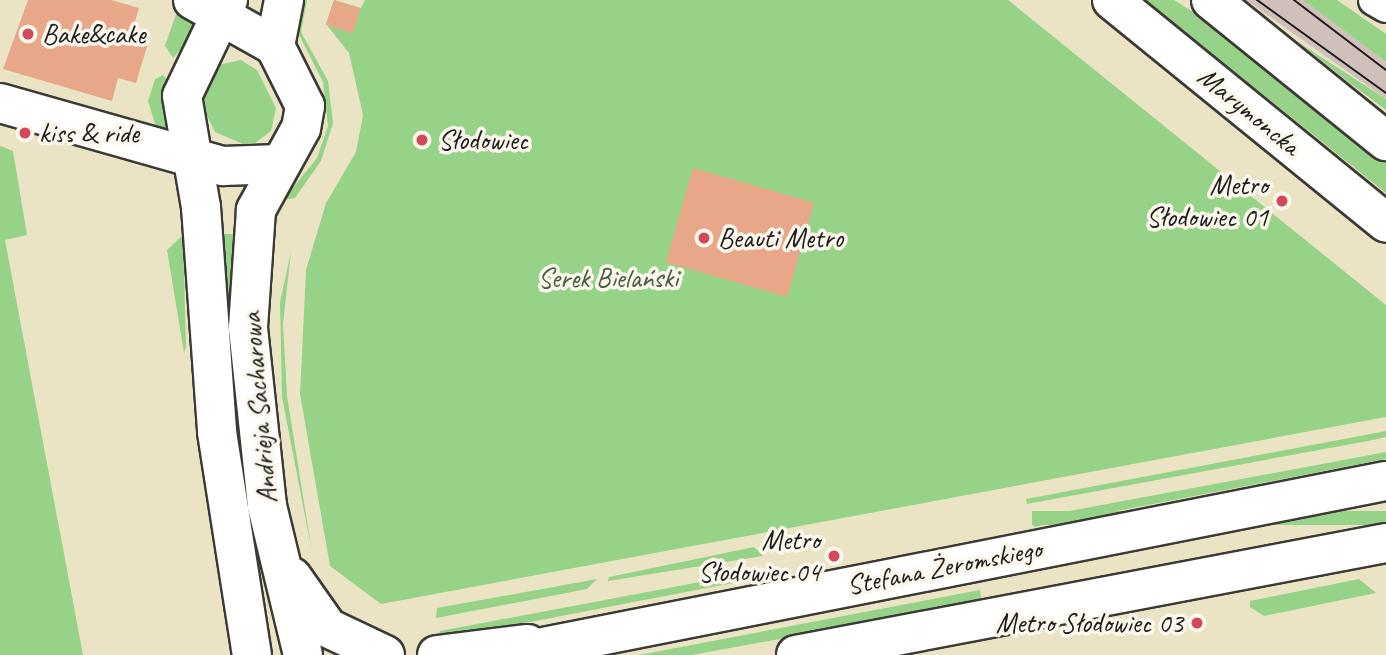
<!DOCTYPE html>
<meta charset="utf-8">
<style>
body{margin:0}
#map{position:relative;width:1386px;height:655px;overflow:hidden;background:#ebe4c4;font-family:Caveat,sans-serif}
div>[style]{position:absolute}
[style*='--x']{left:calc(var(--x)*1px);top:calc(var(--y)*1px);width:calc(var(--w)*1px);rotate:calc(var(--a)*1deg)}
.industrial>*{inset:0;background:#d0c0bc}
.green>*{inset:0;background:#96d388;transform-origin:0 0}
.building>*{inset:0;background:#e9a789;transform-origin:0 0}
.roads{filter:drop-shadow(2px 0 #3b3a35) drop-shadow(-2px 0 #3b3a35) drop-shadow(0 2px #3b3a35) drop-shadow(0 -2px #3b3a35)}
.street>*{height:30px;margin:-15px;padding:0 15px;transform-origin:15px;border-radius:15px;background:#fff}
.secondary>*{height:38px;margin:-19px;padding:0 19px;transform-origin:19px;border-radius:19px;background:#fff}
.tram>*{height:2px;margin:-1px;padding:0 1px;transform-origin:1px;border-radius:1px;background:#1c1c1c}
.dots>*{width:19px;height:19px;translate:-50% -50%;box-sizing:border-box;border:4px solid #fbf7ec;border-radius:50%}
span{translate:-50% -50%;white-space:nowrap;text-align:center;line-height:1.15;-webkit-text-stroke:7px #fbf7ec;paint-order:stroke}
.poi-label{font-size:28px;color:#1c1c1c}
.left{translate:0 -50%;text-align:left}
.right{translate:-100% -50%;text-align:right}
.street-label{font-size:28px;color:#1c1c1c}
.park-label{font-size:28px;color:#475c42}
</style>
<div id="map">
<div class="industrial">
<div style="clip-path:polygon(1246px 0,1303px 0,1386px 62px,1386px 99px)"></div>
</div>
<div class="green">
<div style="clip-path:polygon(301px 0,307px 0,301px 32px,328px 81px,333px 123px,321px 161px,295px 198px,283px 200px,317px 158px,328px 126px,323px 82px,295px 27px)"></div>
<div style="clip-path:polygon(334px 0,361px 8px,365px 0,1008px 0,1386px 305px,1386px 417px,381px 604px,330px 566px,300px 394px,306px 270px,326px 203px,356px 152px,363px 115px,349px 53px,326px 24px)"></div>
<div style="clip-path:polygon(1145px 0,1174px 0,1228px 34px,1386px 163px,1386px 193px)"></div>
<div style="clip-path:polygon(1303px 0,1337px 0,1386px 34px,1386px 62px)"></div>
<div style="clip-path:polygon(176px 14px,204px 22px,173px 58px,165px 46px)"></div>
<div style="clip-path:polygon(1298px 42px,1386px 99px,1386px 110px,1343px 78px)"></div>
<div style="clip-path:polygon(241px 60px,257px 70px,276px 108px,271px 131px,250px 147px,215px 132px,202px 106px,218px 65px)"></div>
<div style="clip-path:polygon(163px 75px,169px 82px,176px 135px,157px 130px,148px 101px,155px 79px)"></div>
<div style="clip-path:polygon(0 146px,13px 151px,27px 235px,5px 240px,83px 655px,0 655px)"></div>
<div style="clip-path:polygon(224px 234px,236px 234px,229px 349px,236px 450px,222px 314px)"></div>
<div style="clip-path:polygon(183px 235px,186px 346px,184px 353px,167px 250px)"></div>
<div style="clip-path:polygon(291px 252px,283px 324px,287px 396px,312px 552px,282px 397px,280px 302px)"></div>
<div style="clip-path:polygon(1386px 431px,1386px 437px,1373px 440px,1027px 504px,1026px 499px)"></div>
<div style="clip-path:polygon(1386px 452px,1386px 459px,1034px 527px,1032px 518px)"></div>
<div style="left:1386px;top:511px;width:14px;height:354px;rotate:90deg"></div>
<div style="clip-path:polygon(754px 547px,763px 556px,608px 581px,609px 577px)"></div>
<div style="clip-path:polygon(769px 569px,769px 576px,441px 639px,440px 631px)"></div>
<div style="clip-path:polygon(597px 579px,587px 589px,436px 618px,437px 608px)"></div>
<div style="clip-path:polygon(1359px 579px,1376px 593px,1264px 616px,1250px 607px,1250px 601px)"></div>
<div style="clip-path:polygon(980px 590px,982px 602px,692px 655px,639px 655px)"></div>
</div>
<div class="building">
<div style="clip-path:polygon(28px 0,111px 0,139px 8px,132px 31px,150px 36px,136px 83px,118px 78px,112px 101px,3px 69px)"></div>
<div style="left:334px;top:0;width:28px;height:26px;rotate:18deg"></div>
<div style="left:693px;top:168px;width:126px;height:98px;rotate:16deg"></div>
</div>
<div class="roads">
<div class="street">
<div style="--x:1374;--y:0;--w:14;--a:30"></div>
</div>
<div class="secondary">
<div style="--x:193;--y:0;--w:94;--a:29.3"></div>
<div style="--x:275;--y:46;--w:67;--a:63.4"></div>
<div style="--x:305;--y:106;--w:22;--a:100"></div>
<div style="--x:301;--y:128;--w:94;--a:118.8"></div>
<div style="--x:256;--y:210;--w:118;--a:93.9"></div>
<div style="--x:248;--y:328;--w:179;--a:83.9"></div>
<div style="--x:267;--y:506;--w:153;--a:76.4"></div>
<div style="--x:228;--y:0;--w:106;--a:115.6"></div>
<div style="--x:182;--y:96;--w:113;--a:80.3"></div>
<div style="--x:201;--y:207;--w:226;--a:85.9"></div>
<div style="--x:217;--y:432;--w:226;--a:81.1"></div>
<div style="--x:1112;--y:0;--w:353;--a:39.1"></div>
<div style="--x:1211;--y:0;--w:225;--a:38.9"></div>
<div style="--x:275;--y:46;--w:47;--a:-78.9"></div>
<div style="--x:0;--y:103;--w:232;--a:15.8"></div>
<div style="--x:223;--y:166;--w:57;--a:-2"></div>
<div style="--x:292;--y:577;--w:62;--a:54.8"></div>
<div style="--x:328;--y:628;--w:63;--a:25.3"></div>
<div style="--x:437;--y:655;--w:91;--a:-7"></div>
<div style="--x:503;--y:655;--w:900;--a:-11.15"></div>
<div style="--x:796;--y:655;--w:601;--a:-10.75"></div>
</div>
</div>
<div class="tram">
<div style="--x:1257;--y:0;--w:159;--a:35.8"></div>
<div style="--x:1294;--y:0;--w:116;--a:37.3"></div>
</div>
<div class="dots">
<div style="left:28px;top:34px;background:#d1495b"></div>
<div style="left:25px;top:133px;background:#d1495b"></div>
<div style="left:422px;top:140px;background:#d1495b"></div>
<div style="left:1282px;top:201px;background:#d1495b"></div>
<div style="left:704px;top:238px;background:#d1495b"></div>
<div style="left:834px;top:556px;background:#d1495b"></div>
<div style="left:1197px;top:623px;background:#d1495b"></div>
</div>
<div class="poi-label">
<span class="left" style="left:42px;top:34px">Bake&amp;cake</span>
<span class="left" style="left:39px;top:133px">kiss &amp; ride</span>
<span class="left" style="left:438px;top:140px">Słodowiec</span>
<span class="right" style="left:1268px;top:201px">Metro<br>Słodowiec 01</span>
<span class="left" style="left:718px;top:238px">Beauti Metro</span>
<span class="right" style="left:820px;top:556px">Metro<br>Słodowiec 04</span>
<span class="right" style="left:1183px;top:623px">Metro Słodowiec 03</span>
</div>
<div class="street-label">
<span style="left:1249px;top:111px;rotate:39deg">Marymoncka</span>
<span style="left:259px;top:408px;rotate:-95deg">Andrieja Sacharowa</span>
<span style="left:944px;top:567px;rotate:-11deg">Stefana Żeromskiego</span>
</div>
<div class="park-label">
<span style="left:608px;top:278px">Serek Bielański</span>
</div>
</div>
